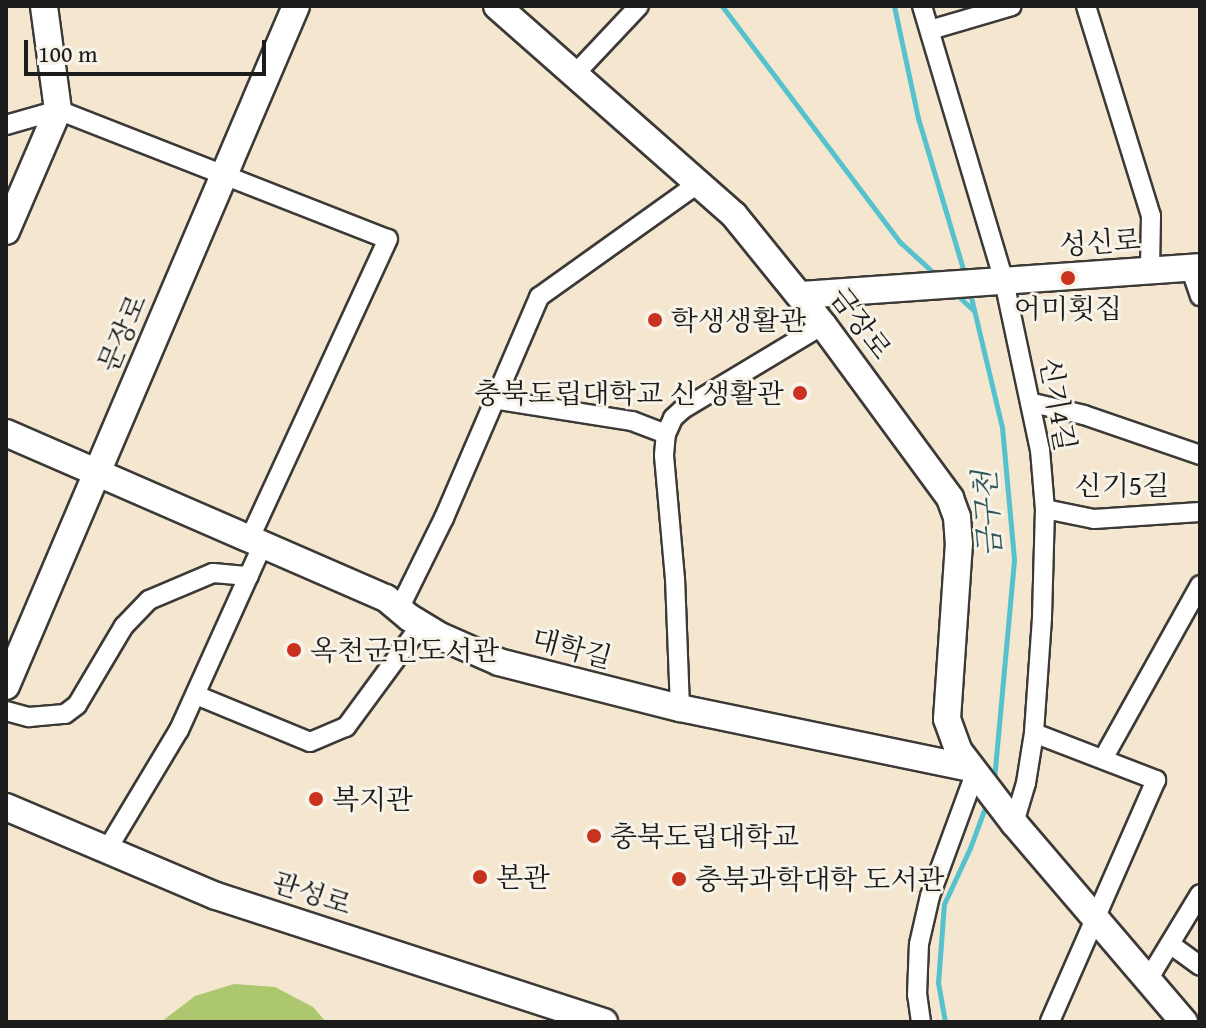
<!DOCTYPE html>
<meta charset="utf-8">
<style>
body{margin:0}
#map{position:relative;width:1206px;height:1028px;overflow:hidden;background:#f4e6cf;font-family:"Gentium Book Plus","Noto Serif KR",serif}
div>[style]{position:absolute}
[style*='--x']{left:calc(var(--x)*1px);top:calc(var(--y)*1px);width:calc(var(--w)*1px);rotate:calc(var(--a)*1deg)}
.green>*{inset:0;background:#acc76e}
.stream>*{height:5px;margin:-2.5px;padding:0 2.5px;transform-origin:2.5px;border-radius:2.5px;background:#55c2cd}
.roads{filter:drop-shadow(2px 0 #3c3a37) drop-shadow(-2px 0 #3c3a37) drop-shadow(0 2px #3c3a37) drop-shadow(0 -2px #3c3a37)}
.street>*{height:18px;margin:-9px;padding:0 9px;transform-origin:9px;border-radius:9px;background:#fff}
.secondary>*{height:26px;margin:-13px;padding:0 13px;transform-origin:13px;border-radius:13px;background:#fff}
.dots>*{width:22px;height:22px;translate:-50% -50%;box-sizing:border-box;border:4px solid #f7f3e8;border-radius:50%}
span{translate:-50% -50%;white-space:nowrap;text-align:center;line-height:1.15;-webkit-text-stroke:6px #f7f3e8;paint-order:stroke}
.street-label{font-size:28px;color:#1c1c1c}
.poi-label{font-size:28px;color:#1c1c1c}
.left{translate:0 -50%;text-align:left}
.right{translate:-100% -50%;text-align:right}
.water-label{font-size:30px;color:#30565a;font-style:italic}
.frame{position:absolute;inset:0;border:8px solid #1c1c1c;pointer-events:none}
.scale{position:absolute;left:24px;top:40px;width:242px;height:36px;box-sizing:border-box;border:4px solid #1c1c1c;border-top:0;padding-left:10px;font-size:24px;line-height:28px;white-space:nowrap;color:#1c1c1c;-webkit-text-stroke:6px #f7f3e8;paint-order:stroke}
</style>
<div id="map">
<div class="green">
<div style="clip-path:polygon(234px 984px,275px 987px,313px 1007px,326px 1022px,161px 1022px,195px 996px)"></div>
</div>
<div class="stream">
<div style="--x:722;--y:6;--w:296;--a:53"></div>
<div style="--x:900;--y:242;--w:52;--a:42.6"></div>
<div style="--x:894;--y:6;--w:115;--a:77.9"></div>
<div style="--x:918;--y:118;--w:165;--a:73.4"></div>
<div style="--x:970;--y:293;--w:138;--a:76.6"></div>
<div style="--x:1002;--y:427;--w:134;--a:84.8"></div>
<div style="--x:1014;--y:560;--w:222;--a:95.2"></div>
<div style="--x:957;--y:295;--w:22;--a:43"></div>
<div style="--x:945;--y:1022;--w:40;--a:-100"></div>
<div style="--x:938;--y:983;--w:79;--a:-85.7"></div>
<div style="--x:944;--y:904;--w:62;--a:-65.1"></div>
<div style="--x:970;--y:848;--w:49;--a:-69.7"></div>
</div>
<div class="roads">
<div class="street">
<div style="--x:922;--y:6;--w:287;--a:73.4"></div>
<div style="--x:1004;--y:281;--w:173;--a:78"></div>
<div style="--x:1040;--y:450;--w:59;--a:85.2"></div>
<div style="--x:1045;--y:509;--w:109;--a:91.6"></div>
<div style="--x:1042;--y:618;--w:115;--a:94"></div>
<div style="--x:1034;--y:733;--w:51;--a:99.1"></div>
<div style="--x:1026;--y:783;--w:42;--a:106.7"></div>
<div style="--x:1086;--y:6;--w:220;--a:72.8"></div>
<div style="--x:1151;--y:216;--w:54;--a:91.1"></div>
<div style="--x:930;--y:30;--w:85;--a:-16.3"></div>
<div style="--x:573;--y:76;--w:96;--a:-46.7"></div>
<div style="--x:6;--y:125;--w:54;--a:-16.1"></div>
<div style="--x:58;--y:110;--w:354;--a:21.4"></div>
<div style="--x:388;--y:239;--w:328;--a:114.8"></div>
<div style="--x:1190;--y:267;--w:31;--a:71"></div>
<div style="--x:493;--y:399;--w:141;--a:9"></div>
<div style="--x:632;--y:421;--w:36;--a:21"></div>
<div style="--x:1033;--y:403;--w:52;--a:13.2"></div>
<div style="--x:1084;--y:415;--w:123;--a:19"></div>
<div style="--x:1045;--y:509;--w:50;--a:11.5"></div>
<div style="--x:1094;--y:519;--w:106;--a:-3.8"></div>
<div style="--x:399;--y:609;--w:102;--a:-63.7"></div>
<div style="--x:444;--y:518;--w:241;--a:-66.7"></div>
<div style="--x:539;--y:297;--w:196;--a:-35.5"></div>
<div style="--x:196;--y:695;--w:123;--a:22.4"></div>
<div style="--x:310;--y:742;--w:39;--a:-23"></div>
<div style="--x:346;--y:727;--w:127;--a:-53.7"></div>
<div style="--x:680;--y:708;--w:129;--a:-92.2"></div>
<div style="--x:675;--y:579;--w:124;--a:-95.1"></div>
<div style="--x:664;--y:455;--w:21;--a:-85"></div>
<div style="--x:666;--y:434;--w:17;--a:-66"></div>
<div style="--x:673;--y:418;--w:13;--a:-42"></div>
<div style="--x:683;--y:409;--w:163;--a:-31"></div>
<div style="--x:6;--y:711;--w:24;--a:15"></div>
<div style="--x:29;--y:717;--w:36;--a:-5"></div>
<div style="--x:65;--y:714;--w:15;--a:-37"></div>
<div style="--x:77;--y:705;--w:92;--a:-59.3"></div>
<div style="--x:124;--y:626;--w:36;--a:-46"></div>
<div style="--x:149;--y:600;--w:69;--a:-22.9"></div>
<div style="--x:213;--y:573;--w:36;--a:5"></div>
<div style="--x:1034;--y:733;--w:131;--a:21.1"></div>
<div style="--x:1156;--y:780;--w:264;--a:113.7"></div>
<div style="--x:1104;--y:757;--w:197;--a:-60.8"></div>
<div style="--x:108;--y:848;--w:138;--a:-59"></div>
<div style="--x:179;--y:730;--w:204;--a:-65.7"></div>
<div style="--x:1170;--y:944;--w:37;--a:36"></div>
<div style="--x:1149;--y:978;--w:98;--a:-58.7"></div>
<div style="--x:921;--y:1022;--w:27;--a:-98"></div>
<div style="--x:917;--y:995;--w:51;--a:-87.8"></div>
<div style="--x:919;--y:944;--w:49;--a:-77.1"></div>
<div style="--x:930;--y:896;--w:130;--a:-69.8"></div>
</div>
<div class="secondary">
<div style="--x:497;--y:6;--w:316;--a:41.4"></div>
<div style="--x:734;--y:215;--w:141;--a:51"></div>
<div style="--x:823;--y:325;--w:215;--a:53.7"></div>
<div style="--x:950;--y:498;--w:20;--a:70"></div>
<div style="--x:957;--y:517;--w:26;--a:86"></div>
<div style="--x:959;--y:543;--w:176;--a:93.9"></div>
<div style="--x:947;--y:719;--w:33;--a:70"></div>
<div style="--x:958;--y:750;--w:92;--a:52.5"></div>
<div style="--x:1014;--y:823;--w:262;--a:49.5"></div>
<div style="--x:6;--y:231;--w:132;--a:-66.7"></div>
<div style="--x:58;--y:110;--w:105;--a:-97.7"></div>
<div style="--x:800;--y:295;--w:401;--a:-4"></div>
<div style="--x:6;--y:433;--w:414;--a:23.5"></div>
<div style="--x:386;--y:598;--w:31;--a:40"></div>
<div style="--x:410;--y:618;--w:37;--a:31"></div>
<div style="--x:442;--y:637;--w:62;--a:23.7"></div>
<div style="--x:499;--y:662;--w:187;--a:14.3"></div>
<div style="--x:680;--y:708;--w:297;--a:11.7"></div>
<div style="--x:6;--y:686;--w:739;--a:-66.9"></div>
<div style="--x:6;--y:807;--w:228;--a:23"></div>
<div style="--x:216;--y:896;--w:408;--a:18"></div>
</div>
</div>
<div class="dots">
<div style="left:1068px;top:278px;background:#c8321e"></div>
<div style="left:655px;top:320px;background:#c8321e"></div>
<div style="left:800px;top:393px;background:#c8321e"></div>
<div style="left:294px;top:650px;background:#c8321e"></div>
<div style="left:316px;top:799px;background:#c8321e"></div>
<div style="left:594px;top:836px;background:#c8321e"></div>
<div style="left:480px;top:877px;background:#c8321e"></div>
<div style="left:679px;top:879px;background:#c8321e"></div>
</div>
<div class="street-label">
<span style="left:1100px;top:242px;rotate:-4deg">성신로</span>
<span style="left:861px;top:323px;rotate:53deg">금장로</span>
<span style="left:122px;top:333px;rotate:-67deg">문장로</span>
<span style="left:1058px;top:404px;rotate:80deg">신기4길</span>
<span style="left:1122px;top:485px">신기5길</span>
<span style="left:572px;top:648px;rotate:15deg">대학길</span>
<span style="left:312px;top:893px;rotate:18deg">관성로</span>
</div>
<div class="poi-label">
<span style="left:1068px;top:308px">어미횟집</span>
<span class="left" style="left:671px;top:320px">학생생활관</span>
<span class="right" style="left:784px;top:393px">충북도립대학교 신 생활관</span>
<span class="left" style="left:310px;top:650px">옥천군민도서관</span>
<span class="left" style="left:332px;top:799px">복지관</span>
<span class="left" style="left:610px;top:836px">충북도립대학교</span>
<span class="left" style="left:496px;top:877px">본관</span>
<span class="left" style="left:695px;top:879px">충북과학대학 도서관</span>
</div>
<div class="water-label">
<span style="left:987px;top:514px;rotate:-94deg">금구천</span>
</div>
<div class="frame"></div>
<div class="scale">100 m</div>
</div>
